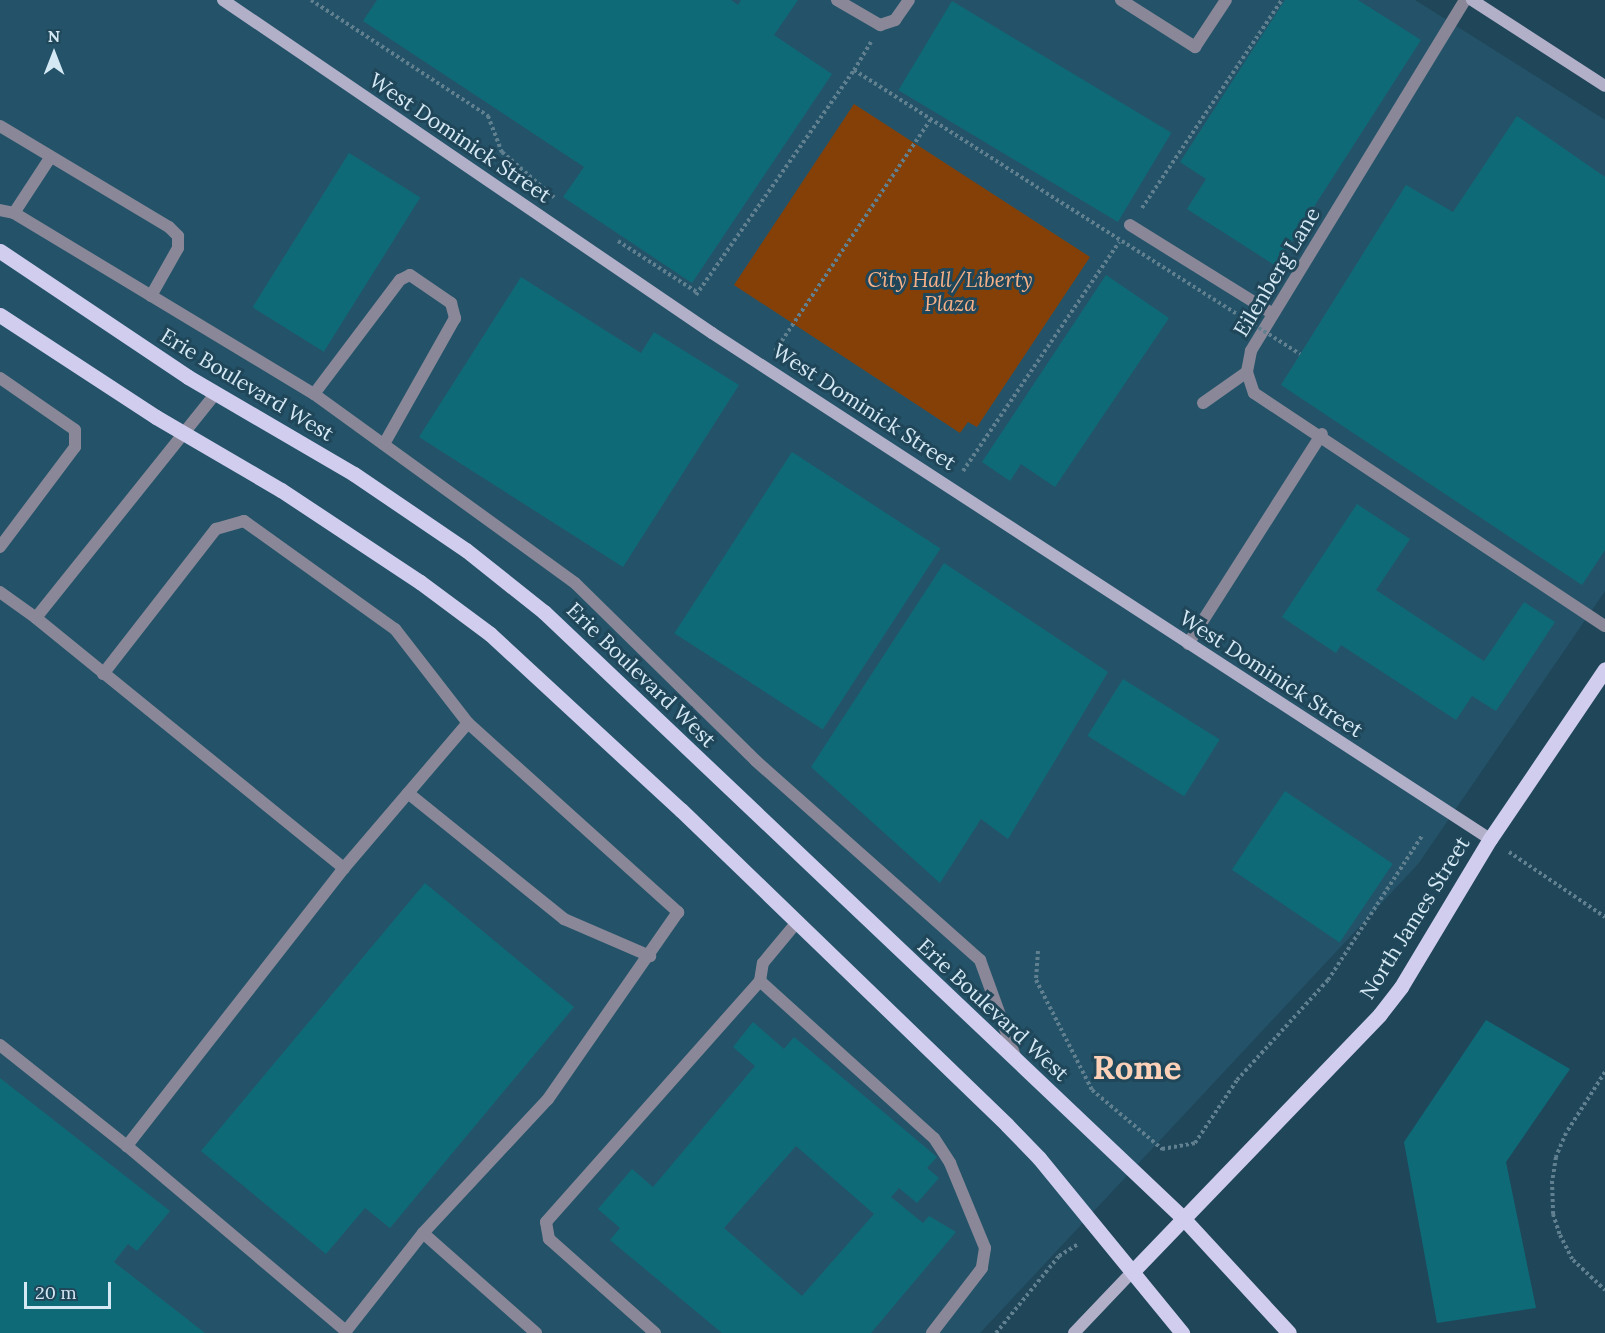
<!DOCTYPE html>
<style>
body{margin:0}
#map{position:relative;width:1605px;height:1333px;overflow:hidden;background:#204659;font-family:Lora,serif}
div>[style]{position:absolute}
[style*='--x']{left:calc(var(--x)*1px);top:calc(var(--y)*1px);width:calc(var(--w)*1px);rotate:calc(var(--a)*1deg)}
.built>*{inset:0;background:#245369}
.green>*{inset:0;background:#854007}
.building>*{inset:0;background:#0f6a78;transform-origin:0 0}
.path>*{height:4px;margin-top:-2px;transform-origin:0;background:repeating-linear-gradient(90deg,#608090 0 3px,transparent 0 6px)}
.lane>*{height:12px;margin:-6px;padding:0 6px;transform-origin:6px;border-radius:6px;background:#8a8898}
.street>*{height:12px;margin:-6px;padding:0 6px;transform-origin:6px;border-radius:6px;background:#8a8898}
.secondary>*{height:12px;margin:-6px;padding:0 6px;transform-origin:6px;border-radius:6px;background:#b2afc8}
.primary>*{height:15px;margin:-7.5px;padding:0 7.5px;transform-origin:7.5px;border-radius:7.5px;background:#d1cdee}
.path-bridge>*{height:4px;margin-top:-2px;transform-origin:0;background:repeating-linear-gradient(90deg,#608090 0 3px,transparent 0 6px)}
span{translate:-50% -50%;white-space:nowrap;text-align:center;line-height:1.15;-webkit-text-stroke:6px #204659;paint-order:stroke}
.street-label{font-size:21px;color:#d5e9f5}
.park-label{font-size:21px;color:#f7b188;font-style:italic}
.town-label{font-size:33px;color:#fcd1b7;font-weight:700}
.north{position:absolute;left:24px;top:24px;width:60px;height:60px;-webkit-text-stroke:4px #204659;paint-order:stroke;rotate:0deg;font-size:16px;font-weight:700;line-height:24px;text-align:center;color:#d5e9f5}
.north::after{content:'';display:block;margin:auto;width:21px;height:27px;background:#d5e9f5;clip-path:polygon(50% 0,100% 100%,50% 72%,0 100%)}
.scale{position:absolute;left:24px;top:1282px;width:87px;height:27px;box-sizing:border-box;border:3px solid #d5e9f5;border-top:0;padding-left:8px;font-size:18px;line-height:21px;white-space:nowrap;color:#d5e9f5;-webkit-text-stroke:4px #204659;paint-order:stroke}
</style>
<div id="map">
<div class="built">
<div style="clip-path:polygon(0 0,1415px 0,1605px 120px,1605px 591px,1418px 864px,980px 1333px,0 1333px)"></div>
</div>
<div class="green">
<div style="clip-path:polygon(854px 104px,1090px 257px,977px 427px,968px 422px,960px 433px,734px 285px)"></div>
</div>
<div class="building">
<div style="clip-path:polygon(377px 0,731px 0,738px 5px,741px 0,798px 0,774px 35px,832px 74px,692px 283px,563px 197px,584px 167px,363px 21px)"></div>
<div style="clip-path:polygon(1285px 0,1358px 0,1421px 40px,1276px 266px,1187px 209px,1206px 179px,1180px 162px)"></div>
<div style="left:952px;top:1px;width:256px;height:104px;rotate:31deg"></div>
<div style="clip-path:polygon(1517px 116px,1605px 177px,1605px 550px,1582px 585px,1281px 385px,1406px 185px,1453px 212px)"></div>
<div style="left:349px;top:153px;width:84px;height:182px;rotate:32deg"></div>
<div style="clip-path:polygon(1106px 275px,1169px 318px,1055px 487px,1021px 464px,1010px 481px,982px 462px)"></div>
<div style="clip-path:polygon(521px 277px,641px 353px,654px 332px,739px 385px,623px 567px,419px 437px)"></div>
<div style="left:792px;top:452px;width:177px;height:216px;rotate:33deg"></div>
<div style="clip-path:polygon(1357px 504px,1410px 539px,1376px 590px,1484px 661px,1524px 602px,1555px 622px,1496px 711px,1472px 696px,1456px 720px,1341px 645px,1336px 653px,1282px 617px)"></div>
<div style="clip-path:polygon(944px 563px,1108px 672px,1008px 839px,981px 819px,940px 883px,811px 767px)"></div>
<div style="left:1123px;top:679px;width:114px;height:67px;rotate:32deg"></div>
<div style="left:1285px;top:791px;width:130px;height:95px;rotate:34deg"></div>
<div style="clip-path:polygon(425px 883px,574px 1007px,390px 1228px,365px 1208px,326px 1254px,201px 1151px)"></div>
<div style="clip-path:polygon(1486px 1020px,1570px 1069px,1506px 1162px,1536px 1308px,1437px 1323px,1404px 1142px)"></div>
<div style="clip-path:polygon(evenodd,753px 1022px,784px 1049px,794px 1037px,937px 1157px,927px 1168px,939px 1178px,917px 1203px,899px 1188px,891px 1197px,923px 1223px,929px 1216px,956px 1232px,871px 1333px,722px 1333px,610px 1240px,620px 1228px,598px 1209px,632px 1169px,653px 1187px,755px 1066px,733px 1047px,753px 1022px,796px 1146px,874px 1214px,802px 1296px,724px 1228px,796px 1146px)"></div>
<div style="clip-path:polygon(0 1078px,170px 1211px,137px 1251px,128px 1244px,114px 1262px,205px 1333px,0 1333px)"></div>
</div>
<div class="path">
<div style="--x:311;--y:0;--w:212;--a:33.2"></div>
<div style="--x:488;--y:116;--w:39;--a:69"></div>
<div style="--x:502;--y:152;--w:70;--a:41"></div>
<div style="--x:871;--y:42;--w:33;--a:121"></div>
<div style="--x:854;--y:70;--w:234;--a:32.6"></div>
<div style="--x:1142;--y:208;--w:251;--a:-56.1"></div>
<div style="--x:618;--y:241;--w:95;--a:33"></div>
<div style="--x:696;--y:295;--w:275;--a:-54.9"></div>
<div style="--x:775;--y:351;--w:278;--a:-56.1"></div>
<div style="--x:963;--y:471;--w:277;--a:-55.7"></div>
<div style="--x:1509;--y:852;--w:116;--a:34.1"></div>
<div style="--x:1038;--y:951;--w:29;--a:94"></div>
<div style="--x:1036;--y:980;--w:123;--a:63"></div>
<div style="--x:1092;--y:1090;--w:92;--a:40.1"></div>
<div style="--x:1162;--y:1149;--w:34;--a:-10"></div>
<div style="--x:1195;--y:1143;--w:76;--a:-56.3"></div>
<div style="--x:1237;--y:1080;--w:135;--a:-47.7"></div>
<div style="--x:1328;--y:980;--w:172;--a:-56.9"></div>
<div style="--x:1605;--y:1072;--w:72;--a:122.6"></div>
<div style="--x:1566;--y:1133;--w:26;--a:113"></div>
<div style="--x:1556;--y:1157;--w:24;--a:99"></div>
<div style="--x:1552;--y:1181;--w:33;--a:88"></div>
<div style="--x:1553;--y:1214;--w:22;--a:72"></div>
<div style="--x:1560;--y:1235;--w:28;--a:63"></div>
<div style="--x:1573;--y:1260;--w:44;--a:43.2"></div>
<div style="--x:996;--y:1333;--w:99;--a:-50.7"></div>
<div style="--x:1059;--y:1256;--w:22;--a:-32"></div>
</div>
<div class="lane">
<div style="--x:837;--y:0;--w:50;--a:30.2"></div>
<div style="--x:880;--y:25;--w:16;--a:-18"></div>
<div style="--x:895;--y:20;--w:24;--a:-55"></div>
<div style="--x:1121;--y:0;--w:88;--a:32.4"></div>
<div style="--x:1195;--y:47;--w:56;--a:-56.6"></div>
<div style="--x:0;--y:126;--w:197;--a:30.9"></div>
<div style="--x:169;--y:227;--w:13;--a:45"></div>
<div style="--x:178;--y:236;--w:12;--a:90"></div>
<div style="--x:178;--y:248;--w:55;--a:119.4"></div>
<div style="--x:0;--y:210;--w:14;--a:12"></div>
<div style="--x:14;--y:213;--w:350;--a:31.1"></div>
<div style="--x:314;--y:394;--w:322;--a:35.9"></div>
<div style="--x:575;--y:583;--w:254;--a:44.5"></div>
<div style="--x:756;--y:761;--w:300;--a:41.6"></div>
<div style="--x:980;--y:960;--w:105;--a:70"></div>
<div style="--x:14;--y:213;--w:66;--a:-56.8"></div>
<div style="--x:1130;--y:225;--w:168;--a:31.9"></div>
<div style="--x:0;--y:378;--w:91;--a:34.7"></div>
<div style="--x:75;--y:430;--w:17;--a:90"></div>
<div style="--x:75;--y:447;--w:125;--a:126.9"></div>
<div style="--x:216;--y:393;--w:288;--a:128.7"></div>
<div style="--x:36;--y:618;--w:397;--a:39.1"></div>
<div style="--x:344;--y:868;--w:353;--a:128"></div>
<div style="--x:127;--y:1146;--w:287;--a:40.2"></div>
<div style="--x:346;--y:1331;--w:125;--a:-51.8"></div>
<div style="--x:423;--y:1233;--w:151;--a:41.5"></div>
<div style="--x:314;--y:394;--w:143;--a:-53"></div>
<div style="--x:400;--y:280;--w:11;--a:-27"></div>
<div style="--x:410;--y:275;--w:50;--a:34.3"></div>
<div style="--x:451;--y:303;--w:16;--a:75"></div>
<div style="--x:455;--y:318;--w:145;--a:119.4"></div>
<div style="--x:0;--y:592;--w:44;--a:35.8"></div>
<div style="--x:1188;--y:644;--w:249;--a:-57.5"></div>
<div style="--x:103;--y:674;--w:184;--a:-52.1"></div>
<div style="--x:216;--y:529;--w:29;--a:-16"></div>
<div style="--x:244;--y:521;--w:186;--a:35.6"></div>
<div style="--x:395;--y:629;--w:119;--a:52.2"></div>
<div style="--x:468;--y:723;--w:283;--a:42"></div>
<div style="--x:678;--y:912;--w:228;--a:124.8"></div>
<div style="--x:548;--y:1099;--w:183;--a:133"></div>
<div style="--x:408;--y:793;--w:201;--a:38.9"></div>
<div style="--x:564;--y:919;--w:94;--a:23.3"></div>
<div style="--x:344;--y:868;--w:191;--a:-49.5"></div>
<div style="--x:760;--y:981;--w:234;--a:42.1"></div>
<div style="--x:934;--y:1138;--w:30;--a:57"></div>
<div style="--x:950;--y:1163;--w:92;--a:67.6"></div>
<div style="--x:985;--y:1248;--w:20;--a:99"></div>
<div style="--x:982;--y:1268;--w:82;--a:127.6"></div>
<div style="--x:0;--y:1045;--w:162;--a:38.5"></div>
<div style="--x:655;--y:1333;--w:142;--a:-138.4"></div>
<div style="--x:549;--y:1239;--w:17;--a:-100"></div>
<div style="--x:546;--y:1222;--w:322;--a:-48.4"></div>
<div style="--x:760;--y:981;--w:18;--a:-81"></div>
<div style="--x:763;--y:963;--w:53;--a:-50.3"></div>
</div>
<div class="street">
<div style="--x:1465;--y:0;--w:411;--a:121.4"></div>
<div style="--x:1251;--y:351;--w:21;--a:101"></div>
<div style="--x:1247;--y:372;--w:22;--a:72"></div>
<div style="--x:1254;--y:393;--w:421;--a:33.6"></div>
<div style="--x:1203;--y:403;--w:54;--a:-35.2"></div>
</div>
<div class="secondary">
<div style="--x:223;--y:0;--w:592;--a:34.25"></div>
<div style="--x:712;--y:333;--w:928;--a:33.04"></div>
<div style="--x:1472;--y:0;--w:158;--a:32.9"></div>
<div style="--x:1074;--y:1333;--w:86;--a:-46.4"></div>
</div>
<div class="primary">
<div style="--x:0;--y:251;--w:226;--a:33.8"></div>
<div style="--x:188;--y:377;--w:192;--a:30.3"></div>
<div style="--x:354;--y:474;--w:135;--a:34.2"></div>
<div style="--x:466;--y:550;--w:100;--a:38.5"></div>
<div style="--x:544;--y:612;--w:881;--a:43.48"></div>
<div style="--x:1183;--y:1218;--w:156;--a:47.3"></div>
<div style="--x:0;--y:315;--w:186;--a:33.2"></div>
<div style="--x:156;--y:417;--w:145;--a:30.3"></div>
<div style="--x:281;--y:490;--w:167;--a:33.5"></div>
<div style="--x:420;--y:582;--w:87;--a:36.6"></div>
<div style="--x:490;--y:634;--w:260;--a:42.7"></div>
<div style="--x:681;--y:810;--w:453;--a:44"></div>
<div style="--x:1007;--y:1125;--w:46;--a:45.9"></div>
<div style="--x:1039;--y:1158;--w:226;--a:50.7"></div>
<div style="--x:1133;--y:1271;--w:356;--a:-46.1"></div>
<div style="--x:1380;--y:1014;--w:34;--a:-52"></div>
<div style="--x:1401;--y:987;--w:173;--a:-59"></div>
<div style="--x:1490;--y:839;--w:205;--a:-55.9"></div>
</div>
<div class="path-bridge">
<div style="--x:1051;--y:196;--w:295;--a:32.4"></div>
</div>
<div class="street-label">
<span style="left:460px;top:138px;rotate:34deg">West Dominick Street</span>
<span style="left:1277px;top:272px;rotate:-59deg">Eilenberg Lane</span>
<span style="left:247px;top:385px;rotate:31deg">Erie Boulevard West</span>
<span style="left:864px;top:407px;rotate:33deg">West Dominick Street</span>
<span style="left:1271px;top:674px;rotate:33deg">West Dominick Street</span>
<span style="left:641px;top:675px;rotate:44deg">Erie Boulevard West</span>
<span style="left:1415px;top:918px;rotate:-58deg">North James Street</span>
<span style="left:993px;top:1010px;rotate:43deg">Erie Boulevard West</span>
</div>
<div class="park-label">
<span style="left:950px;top:292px">City Hall/Liberty<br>Plaza</span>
</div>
<div class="town-label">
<span style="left:1137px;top:1068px">Rome</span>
</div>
<div class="north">N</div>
<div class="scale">20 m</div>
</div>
